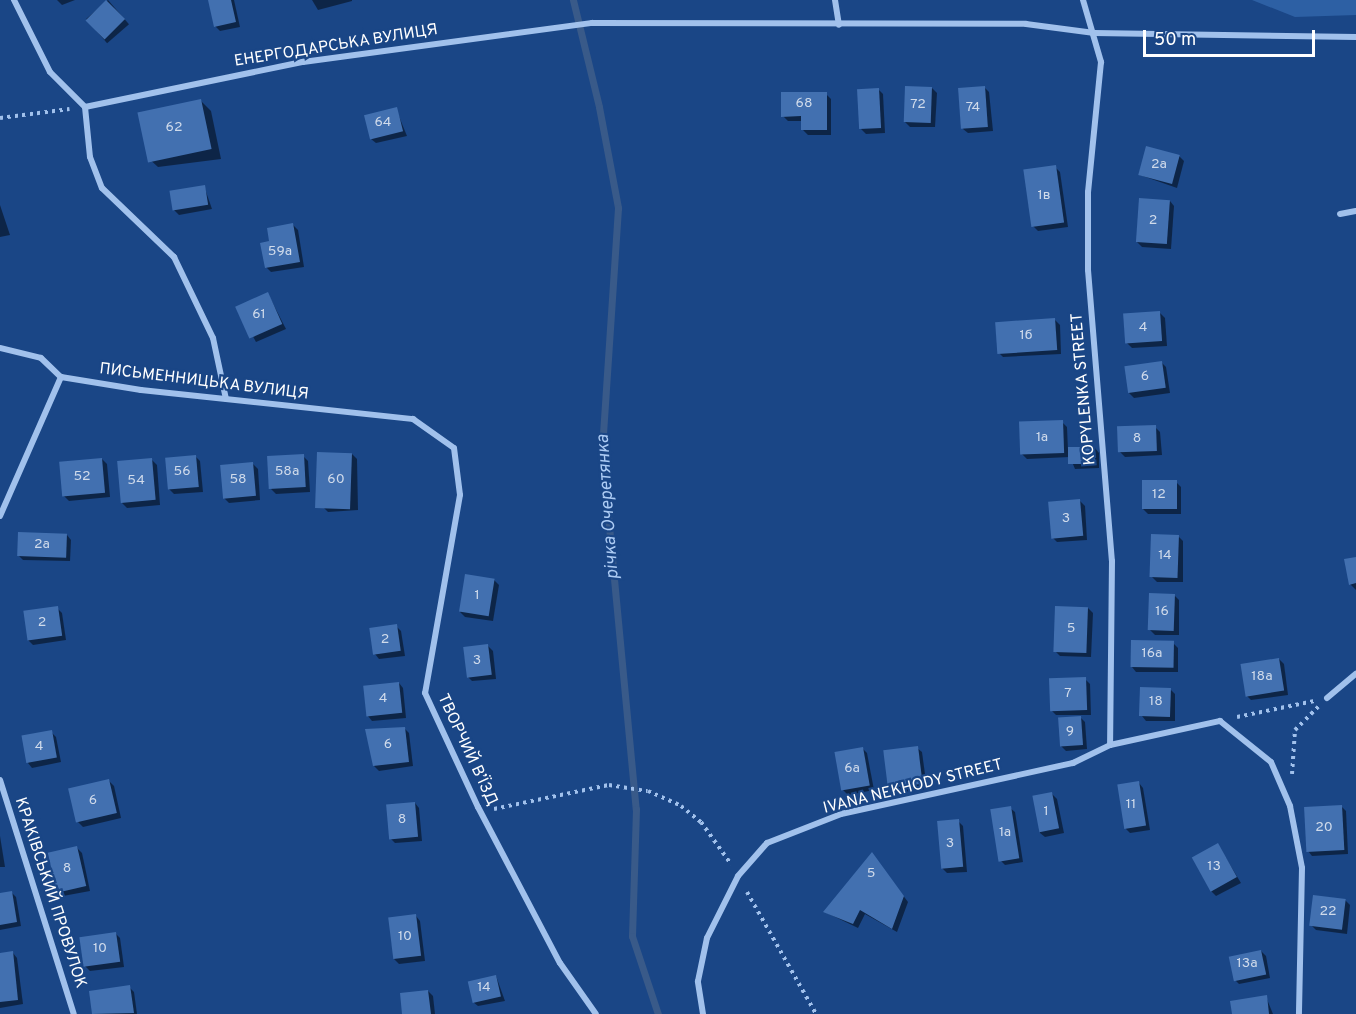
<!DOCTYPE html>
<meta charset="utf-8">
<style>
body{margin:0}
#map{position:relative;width:1356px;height:1014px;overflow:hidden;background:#1a4686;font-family:Overpass,sans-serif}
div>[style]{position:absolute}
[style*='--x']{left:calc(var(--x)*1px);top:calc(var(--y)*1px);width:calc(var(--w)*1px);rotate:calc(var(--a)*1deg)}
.green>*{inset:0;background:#2d60a4}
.shadow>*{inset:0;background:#0007;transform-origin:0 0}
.stream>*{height:7px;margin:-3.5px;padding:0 3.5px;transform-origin:3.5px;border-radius:3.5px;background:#395a89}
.building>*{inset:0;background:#4270b0;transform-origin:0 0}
.path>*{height:4px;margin-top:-2px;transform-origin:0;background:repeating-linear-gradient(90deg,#a1c1ec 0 3px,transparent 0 7.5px)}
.street>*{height:6px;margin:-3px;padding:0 3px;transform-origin:3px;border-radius:3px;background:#a1c1ec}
span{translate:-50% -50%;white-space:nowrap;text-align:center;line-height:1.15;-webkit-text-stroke:4.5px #1a4686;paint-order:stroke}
.number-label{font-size:14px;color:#d0dbeb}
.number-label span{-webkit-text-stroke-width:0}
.street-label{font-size:16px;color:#fff}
.water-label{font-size:18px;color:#accbf4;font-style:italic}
.scale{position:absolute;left:1143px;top:30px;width:172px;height:27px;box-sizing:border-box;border:3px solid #fff;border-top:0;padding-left:8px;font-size:18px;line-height:21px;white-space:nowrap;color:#fff;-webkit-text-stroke:4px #1a4686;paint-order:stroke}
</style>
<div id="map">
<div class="green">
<div style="clip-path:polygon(1252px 0,1356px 0,1356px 15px,1295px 17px)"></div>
</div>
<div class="shadow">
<div style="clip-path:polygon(57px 0,75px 0,62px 5px)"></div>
<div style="left:108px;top:0;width:32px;height:29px;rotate:49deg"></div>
<div style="clip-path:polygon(210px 0,234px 0,240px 27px,220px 31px,215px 26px)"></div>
<div style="clip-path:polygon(312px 0,352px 0,352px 1px,318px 10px)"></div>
<div style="clip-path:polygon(984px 87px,989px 92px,993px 131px,968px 133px,963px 129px)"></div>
<div style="clip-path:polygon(932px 88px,937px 93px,935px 127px,910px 127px,905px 122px)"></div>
<div style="clip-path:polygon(878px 89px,883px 94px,885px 133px,866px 134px,861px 129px)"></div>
<div style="clip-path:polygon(826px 94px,831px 99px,831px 135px,808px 135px,803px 130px,803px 121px,788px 121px,783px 116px)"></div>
<div style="clip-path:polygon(200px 100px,211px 111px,221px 159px,158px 167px,147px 157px)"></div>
<div style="clip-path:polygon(396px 109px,407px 136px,376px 143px,371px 139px)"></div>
<div style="clip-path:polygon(1179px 156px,1184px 161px,1177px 188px,1140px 175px)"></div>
<div style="clip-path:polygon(1055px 167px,1060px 172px,1068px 227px,1038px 231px,1033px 226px)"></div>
<div style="clip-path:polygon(204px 186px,212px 209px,179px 215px,174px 210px)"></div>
<div style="clip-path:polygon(1170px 201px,1174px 206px,1171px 249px,1142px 247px,1137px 242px)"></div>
<div style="clip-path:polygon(0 205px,10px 235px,0 237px)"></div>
<div style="clip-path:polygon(293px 225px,298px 230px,304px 267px,271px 272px,266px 267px)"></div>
<div style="clip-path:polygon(268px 294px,286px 329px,256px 342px,237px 307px)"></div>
<div style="clip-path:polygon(1160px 313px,1165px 318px,1167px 346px,1132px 348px,1127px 343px)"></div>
<div style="clip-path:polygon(1055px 320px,1060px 325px,1061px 354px,1003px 357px,998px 352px)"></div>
<div style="clip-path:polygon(1161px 362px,1166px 367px,1170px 393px,1134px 398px,1129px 393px)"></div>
<div style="clip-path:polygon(1062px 422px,1067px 427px,1068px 450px,1095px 448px,1099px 453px,1099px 468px,1075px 469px,1070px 457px,1027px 459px,1022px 454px)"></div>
<div style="clip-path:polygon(1155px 427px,1160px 432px,1162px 455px,1125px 457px,1120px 452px)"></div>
<div style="clip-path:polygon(352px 454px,357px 459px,358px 510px,328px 512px,323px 507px)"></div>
<div style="clip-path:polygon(195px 456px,200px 461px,203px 492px,174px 494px,169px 489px)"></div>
<div style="clip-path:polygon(303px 456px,308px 461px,310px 492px,276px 494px,271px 489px)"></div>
<div style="clip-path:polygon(102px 459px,107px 464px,110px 497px,69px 501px,64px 496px)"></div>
<div style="clip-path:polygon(152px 460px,157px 465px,160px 505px,127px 508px,122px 503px)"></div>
<div style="clip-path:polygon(253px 464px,258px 469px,260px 500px,229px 503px,224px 498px)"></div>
<div style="clip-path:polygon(1176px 482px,1181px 487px,1181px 514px,1148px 514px,1143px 509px)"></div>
<div style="clip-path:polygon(1080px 501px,1085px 506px,1087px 540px,1057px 542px,1052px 537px)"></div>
<div style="clip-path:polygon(67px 535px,71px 540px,70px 561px,23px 560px,18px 555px)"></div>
<div style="clip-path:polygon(1178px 536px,1183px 541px,1183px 582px,1157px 582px,1152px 577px)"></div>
<div style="clip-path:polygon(1356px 559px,1356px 590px,1350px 584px)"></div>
<div style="clip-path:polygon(494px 580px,499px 585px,493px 621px,465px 617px,460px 612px)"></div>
<div style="clip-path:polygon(1174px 595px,1179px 600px,1179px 635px,1155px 635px,1150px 630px)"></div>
<div style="clip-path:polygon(57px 608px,62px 613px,66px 640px,33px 645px,28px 640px)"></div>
<div style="clip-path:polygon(1088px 608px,1093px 613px,1091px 657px,1060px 656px,1055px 651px)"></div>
<div style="clip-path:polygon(396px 626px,401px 631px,405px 656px,379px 659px,375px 654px)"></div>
<div style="clip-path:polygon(1173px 643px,1178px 648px,1178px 672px,1136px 672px,1132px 667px)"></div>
<div style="clip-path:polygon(488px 646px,493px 651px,496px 679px,472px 681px,467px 676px)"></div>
<div style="clip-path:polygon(1279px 659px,1284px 664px,1288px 695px,1251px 700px,1246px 695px)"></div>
<div style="clip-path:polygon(1085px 679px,1090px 684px,1091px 715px,1056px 715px,1051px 710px)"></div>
<div style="clip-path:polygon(399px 683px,403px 688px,406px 718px,372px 721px,368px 716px)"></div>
<div style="clip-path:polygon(1170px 689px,1175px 694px,1175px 721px,1146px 721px,1142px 716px)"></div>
<div style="clip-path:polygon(1080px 717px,1085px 722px,1087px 749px,1066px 751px,1061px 746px)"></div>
<div style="clip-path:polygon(404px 728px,409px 733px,413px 766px,379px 771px,374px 766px)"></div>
<div style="clip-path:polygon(51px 732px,56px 737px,61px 762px,32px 768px,28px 763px)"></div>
<div style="clip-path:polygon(862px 748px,867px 753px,874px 790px,848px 795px,843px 790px)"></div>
<div style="clip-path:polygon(917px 748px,922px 752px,927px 789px,895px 793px,890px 788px)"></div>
<div style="clip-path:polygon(109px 781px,114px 786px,121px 818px,83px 827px,78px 822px)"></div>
<div style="clip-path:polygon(1139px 783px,1143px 788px,1150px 830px,1130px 833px,1125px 828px)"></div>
<div style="clip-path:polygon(1052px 794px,1057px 799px,1064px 833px,1045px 837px,1040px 833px,1034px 797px)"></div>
<div style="clip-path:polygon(415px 803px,419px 808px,422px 841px,395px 843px,390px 838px)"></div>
<div style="clip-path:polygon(1341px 806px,1346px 811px,1348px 854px,1312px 856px,1308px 851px)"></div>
<div style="clip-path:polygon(1010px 808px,1015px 812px,1023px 862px,1005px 865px,1000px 860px)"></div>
<div style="clip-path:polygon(958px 821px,963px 826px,967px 872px,947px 873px,942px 868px)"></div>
<div style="clip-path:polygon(0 836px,5px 867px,0 867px)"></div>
<div style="clip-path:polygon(1218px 845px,1241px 883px,1216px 896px,1211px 891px)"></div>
<div style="clip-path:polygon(77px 848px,82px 853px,90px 891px,63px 896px,58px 891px)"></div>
<div style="clip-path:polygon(872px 854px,908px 902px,897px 932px,865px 914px,858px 928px,825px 912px)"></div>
<div style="clip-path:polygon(11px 892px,16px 897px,21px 926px,0 930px,0 894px)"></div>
<div style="clip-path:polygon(1345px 900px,1350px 905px,1347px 934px,1316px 930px,1311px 925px)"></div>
<div style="clip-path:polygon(416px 916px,420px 921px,425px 961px,399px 964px,394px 959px)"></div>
<div style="clip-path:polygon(115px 933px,120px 938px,124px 967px,90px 971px,85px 966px)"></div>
<div style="clip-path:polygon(1261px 951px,1266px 956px,1270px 978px,1239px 984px,1234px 979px)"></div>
<div style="clip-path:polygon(13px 953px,17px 958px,23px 1004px,0 1008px,0 955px)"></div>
<div style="clip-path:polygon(496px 976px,505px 1001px,478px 1006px,473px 1002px)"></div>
<div style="clip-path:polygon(129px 987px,134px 992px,137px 1014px,94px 1014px,91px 992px)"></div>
<div style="clip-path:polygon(428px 991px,433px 996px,435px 1014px,403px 1014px)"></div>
<div style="clip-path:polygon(1266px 997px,1273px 1014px,1233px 1014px)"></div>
</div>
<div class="stream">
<div style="--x:573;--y:0;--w:110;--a:76.3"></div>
<div style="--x:599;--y:107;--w:103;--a:79.3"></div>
<div style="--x:618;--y:208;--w:245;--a:93.8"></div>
<div style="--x:602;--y:452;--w:359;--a:84.6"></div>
<div style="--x:636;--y:809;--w:127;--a:91.8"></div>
<div style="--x:632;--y:936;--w:82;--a:71.6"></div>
</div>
<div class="building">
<div style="left:106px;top:0;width:27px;height:29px;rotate:45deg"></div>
<div style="clip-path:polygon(208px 0,231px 0,236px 22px,214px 27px)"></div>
<div style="left:905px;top:86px;width:27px;height:36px;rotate:2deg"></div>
<div style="left:985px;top:86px;width:41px;height:27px;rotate:86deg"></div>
<div style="left:879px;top:88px;width:40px;height:22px;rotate:87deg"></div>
<div style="clip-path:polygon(781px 92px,827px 92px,827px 130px,801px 130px,801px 116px,781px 117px)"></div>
<div style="left:201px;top:99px;width:51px;height:65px;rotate:78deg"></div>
<div style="left:397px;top:107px;width:25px;height:34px;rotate:76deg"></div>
<div style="left:1146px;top:146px;width:35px;height:30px;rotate:15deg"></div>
<div style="left:1056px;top:165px;width:58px;height:33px;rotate:82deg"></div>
<div style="left:205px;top:185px;width:20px;height:36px;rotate:81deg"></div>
<div style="left:1139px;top:198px;width:31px;height:44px;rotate:4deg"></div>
<div style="clip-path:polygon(293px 223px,300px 262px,265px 268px,260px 243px,269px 241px,267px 228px)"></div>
<div style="left:268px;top:292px;width:35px;height:36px;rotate:66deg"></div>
<div style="left:1160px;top:311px;width:30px;height:37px;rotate:86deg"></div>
<div style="left:1055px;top:318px;width:32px;height:60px;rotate:86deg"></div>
<div style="left:1162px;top:361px;width:27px;height:38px;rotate:82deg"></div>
<div style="left:1063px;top:420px;width:33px;height:44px;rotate:88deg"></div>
<div style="left:1156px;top:425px;width:26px;height:39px;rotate:88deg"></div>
<div style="left:1095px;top:447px;width:17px;height:27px;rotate:90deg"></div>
<div style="left:317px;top:452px;width:35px;height:56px;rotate:2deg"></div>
<div style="left:304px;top:454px;width:33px;height:37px;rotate:87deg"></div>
<div style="left:196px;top:455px;width:32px;height:31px;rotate:85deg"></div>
<div style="left:102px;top:458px;width:35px;height:43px;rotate:85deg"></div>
<div style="left:152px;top:458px;width:42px;height:35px;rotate:85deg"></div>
<div style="left:253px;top:462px;width:34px;height:33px;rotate:85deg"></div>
<div style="left:1142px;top:480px;width:35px;height:29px"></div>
<div style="left:1080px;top:499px;width:37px;height:32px;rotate:85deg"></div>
<div style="left:18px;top:532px;width:49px;height:24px;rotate:2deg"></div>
<div style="left:1151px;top:534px;width:28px;height:43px;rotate:2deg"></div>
<div style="clip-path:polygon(1356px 557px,1356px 583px,1349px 585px,1344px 559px)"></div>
<div style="left:465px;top:574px;width:30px;height:38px;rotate:9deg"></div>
<div style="left:1149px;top:593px;width:26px;height:37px;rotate:2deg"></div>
<div style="left:58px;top:606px;width:30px;height:35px;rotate:82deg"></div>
<div style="left:1055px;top:606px;width:33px;height:46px;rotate:2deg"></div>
<div style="left:397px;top:624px;width:27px;height:28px;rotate:82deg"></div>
<div style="left:1131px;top:640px;width:43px;height:27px;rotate:1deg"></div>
<div style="left:488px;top:644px;width:31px;height:25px;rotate:83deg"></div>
<div style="left:1279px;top:658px;width:33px;height:39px;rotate:81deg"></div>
<div style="left:1086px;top:677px;width:33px;height:37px;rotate:88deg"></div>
<div style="left:399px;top:682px;width:31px;height:36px;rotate:84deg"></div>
<div style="left:1140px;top:687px;width:31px;height:29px;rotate:2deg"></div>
<div style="left:1081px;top:716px;width:29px;height:23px;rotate:86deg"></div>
<div style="clip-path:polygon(405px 727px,409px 762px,373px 766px,365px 729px)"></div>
<div style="left:52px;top:730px;width:28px;height:31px;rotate:80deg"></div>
<div style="left:918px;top:746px;width:38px;height:35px;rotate:83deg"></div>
<div style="left:863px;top:747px;width:39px;height:29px;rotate:80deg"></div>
<div style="left:109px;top:779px;width:35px;height:42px;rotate:77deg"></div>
<div style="left:1139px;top:781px;width:45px;height:22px;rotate:81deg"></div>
<div style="left:1052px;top:792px;width:37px;height:20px;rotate:79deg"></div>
<div style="left:415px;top:802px;width:35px;height:29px;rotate:85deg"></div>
<div style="left:1342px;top:805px;width:45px;height:38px;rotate:87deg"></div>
<div style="left:1011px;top:806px;width:53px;height:21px;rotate:81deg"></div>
<div style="left:959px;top:819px;width:48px;height:22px;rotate:85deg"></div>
<div style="left:1218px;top:843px;width:39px;height:30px;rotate:61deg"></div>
<div style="left:77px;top:846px;width:41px;height:30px;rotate:77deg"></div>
<div style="clip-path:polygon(872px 852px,904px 896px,892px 929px,860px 910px,853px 924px,823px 912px)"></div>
<div style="clip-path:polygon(12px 891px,17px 922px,0 925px,0 893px)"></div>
<div style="left:1313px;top:895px;width:33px;height:31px;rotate:7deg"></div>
<div style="left:416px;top:914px;width:42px;height:28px;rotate:83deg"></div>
<div style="left:116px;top:932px;width:30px;height:37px;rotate:82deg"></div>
<div style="left:1261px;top:950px;width:25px;height:33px;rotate:78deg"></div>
<div style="clip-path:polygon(13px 951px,18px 1000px,0 1002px,0 953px)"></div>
<div style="left:496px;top:975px;width:22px;height:29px;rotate:77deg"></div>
<div style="clip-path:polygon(130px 985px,134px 1013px,92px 1014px,89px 991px)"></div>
<div style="clip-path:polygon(428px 990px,431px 1014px,402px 1014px,400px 993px)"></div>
<div style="clip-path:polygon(1267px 995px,1269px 1014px,1232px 1014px,1230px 1001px)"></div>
</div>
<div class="path">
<div style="--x:0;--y:118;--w:70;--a:-7.4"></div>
<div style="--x:1237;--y:717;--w:79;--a:-11.7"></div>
<div style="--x:1292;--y:774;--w:44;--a:-86.1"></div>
<div style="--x:1295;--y:730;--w:33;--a:-45"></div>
<div style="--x:494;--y:809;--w:117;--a:-11.8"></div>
<div style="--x:609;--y:785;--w:39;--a:9"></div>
<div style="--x:648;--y:791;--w:36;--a:24"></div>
<div style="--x:681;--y:806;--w:26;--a:39"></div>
<div style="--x:701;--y:822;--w:52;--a:54.5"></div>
<div style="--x:747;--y:892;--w:140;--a:60.5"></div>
</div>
<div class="street">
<div style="--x:14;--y:0;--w:80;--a:63.4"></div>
<div style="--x:50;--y:72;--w:49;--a:45"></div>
<div style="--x:85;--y:107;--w:50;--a:84.3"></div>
<div style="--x:90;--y:157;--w:33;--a:69"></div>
<div style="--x:102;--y:188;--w:100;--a:43.8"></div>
<div style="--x:174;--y:257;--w:90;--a:64.3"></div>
<div style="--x:213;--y:338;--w:62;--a:78"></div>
<div style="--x:835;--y:0;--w:25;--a:81"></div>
<div style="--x:1083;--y:0;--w:65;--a:73.8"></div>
<div style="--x:1101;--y:62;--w:131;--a:95.7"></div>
<div style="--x:1088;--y:192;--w:78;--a:90"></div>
<div style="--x:1088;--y:270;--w:292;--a:85.3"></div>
<div style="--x:1112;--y:561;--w:184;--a:90.6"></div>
<div style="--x:85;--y:107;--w:223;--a:-11.7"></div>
<div style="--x:303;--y:62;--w:292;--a:-7.7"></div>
<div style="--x:592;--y:23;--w:434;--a:0.1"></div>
<div style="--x:1026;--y:24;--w:69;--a:7.5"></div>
<div style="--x:1094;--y:33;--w:262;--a:0.9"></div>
<div style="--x:1340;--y:214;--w:16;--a:-11"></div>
<div style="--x:0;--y:348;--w:42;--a:13.7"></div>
<div style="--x:41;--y:358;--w:28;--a:44"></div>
<div style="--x:61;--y:377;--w:81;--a:9.2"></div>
<div style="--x:141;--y:390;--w:274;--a:6.1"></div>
<div style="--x:413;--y:419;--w:50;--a:35.3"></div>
<div style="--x:454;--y:448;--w:47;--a:82.7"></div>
<div style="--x:460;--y:495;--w:201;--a:100"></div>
<div style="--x:425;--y:693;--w:126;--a:65.1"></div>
<div style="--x:478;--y:807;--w:176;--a:62.3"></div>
<div style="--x:560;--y:963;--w:62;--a:54.8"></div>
<div style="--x:0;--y:516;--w:152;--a:-66.3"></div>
<div style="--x:1327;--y:698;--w:38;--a:-40"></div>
<div style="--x:0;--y:780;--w:245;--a:72.5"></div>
<div style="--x:703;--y:1014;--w:33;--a:-99"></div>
<div style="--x:698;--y:981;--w:44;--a:-78.2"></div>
<div style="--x:707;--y:938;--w:69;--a:-63.4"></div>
<div style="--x:738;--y:876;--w:44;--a:-48.7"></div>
<div style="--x:767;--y:843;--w:79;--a:-21.4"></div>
<div style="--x:841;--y:814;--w:238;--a:-12.4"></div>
<div style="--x:1073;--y:763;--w:41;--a:-25.9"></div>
<div style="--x:1110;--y:745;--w:113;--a:-12.3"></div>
<div style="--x:1220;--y:721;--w:65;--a:38.8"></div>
<div style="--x:1271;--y:762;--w:48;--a:66.6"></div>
<div style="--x:1290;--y:806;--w:63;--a:79"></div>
<div style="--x:1302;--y:868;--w:146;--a:91.2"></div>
</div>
<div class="number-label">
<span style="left:804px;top:104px">68</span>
<span style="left:918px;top:105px">72</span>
<span style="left:973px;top:108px">74</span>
<span style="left:383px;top:123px">64</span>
<span style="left:174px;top:128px">62</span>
<span style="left:1159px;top:165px">2а</span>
<span style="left:1044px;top:196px">1в</span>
<span style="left:1153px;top:221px">2</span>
<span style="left:280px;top:252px">59а</span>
<span style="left:259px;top:315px">61</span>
<span style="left:1143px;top:328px">4</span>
<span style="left:1026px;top:336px">1б</span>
<span style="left:1145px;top:377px">6</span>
<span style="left:1042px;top:438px">1а</span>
<span style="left:1137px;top:439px">8</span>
<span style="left:182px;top:472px">56</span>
<span style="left:287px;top:472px">58а</span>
<span style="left:82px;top:477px">52</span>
<span style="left:238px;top:480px">58</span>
<span style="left:336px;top:480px">60</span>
<span style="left:136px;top:481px">54</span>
<span style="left:1159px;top:495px">12</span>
<span style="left:1066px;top:519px">3</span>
<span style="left:42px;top:545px">2а</span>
<span style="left:1165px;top:556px">14</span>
<span style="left:477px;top:596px">1</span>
<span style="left:1162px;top:612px">16</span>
<span style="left:42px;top:623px">2</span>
<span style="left:1071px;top:629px">5</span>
<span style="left:385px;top:640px">2</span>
<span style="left:1152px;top:654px">16а</span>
<span style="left:477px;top:661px">3</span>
<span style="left:1262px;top:677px">18а</span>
<span style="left:1068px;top:694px">7</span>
<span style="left:383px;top:699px">4</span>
<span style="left:1156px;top:702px">18</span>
<span style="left:1070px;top:732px">9</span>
<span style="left:388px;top:745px">6</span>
<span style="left:39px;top:747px">4</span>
<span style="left:852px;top:769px">6а</span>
<span style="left:93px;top:801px">6</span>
<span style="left:1131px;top:805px">11</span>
<span style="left:1046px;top:812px">1</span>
<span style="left:402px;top:820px">8</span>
<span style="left:1324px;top:828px">20</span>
<span style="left:1005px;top:833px">1а</span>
<span style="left:950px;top:844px">3</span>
<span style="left:1214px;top:867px">13</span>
<span style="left:67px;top:869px">8</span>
<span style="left:871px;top:874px">5</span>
<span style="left:1328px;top:912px">22</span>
<span style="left:405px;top:937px">10</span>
<span style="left:100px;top:949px">10</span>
<span style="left:1247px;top:964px">13а</span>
<span style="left:484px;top:988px">14</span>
</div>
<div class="street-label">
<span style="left:336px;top:46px;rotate:-9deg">ЕНЕРГОДАРСЬКА ВУЛИЦЯ</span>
<span style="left:204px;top:382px;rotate:7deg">ПИСЬМЕННИЦЬКА ВУЛИЦЯ</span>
<span style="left:1084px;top:389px;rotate:-95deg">KOPYLENKA STREET</span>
<span style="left:467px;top:750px;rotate:65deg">ТВОРЧИЙ В’ЇЗД</span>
<span style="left:913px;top:787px;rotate:-14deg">IVANA NEKHODY STREET</span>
<span style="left:50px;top:893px;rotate:72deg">КРАКІВСЬКИЙ ПРОВУЛОК</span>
</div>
<div class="water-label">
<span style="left:609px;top:507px;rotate:-94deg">річка Очеретянка</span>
</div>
<div class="scale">50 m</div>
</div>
